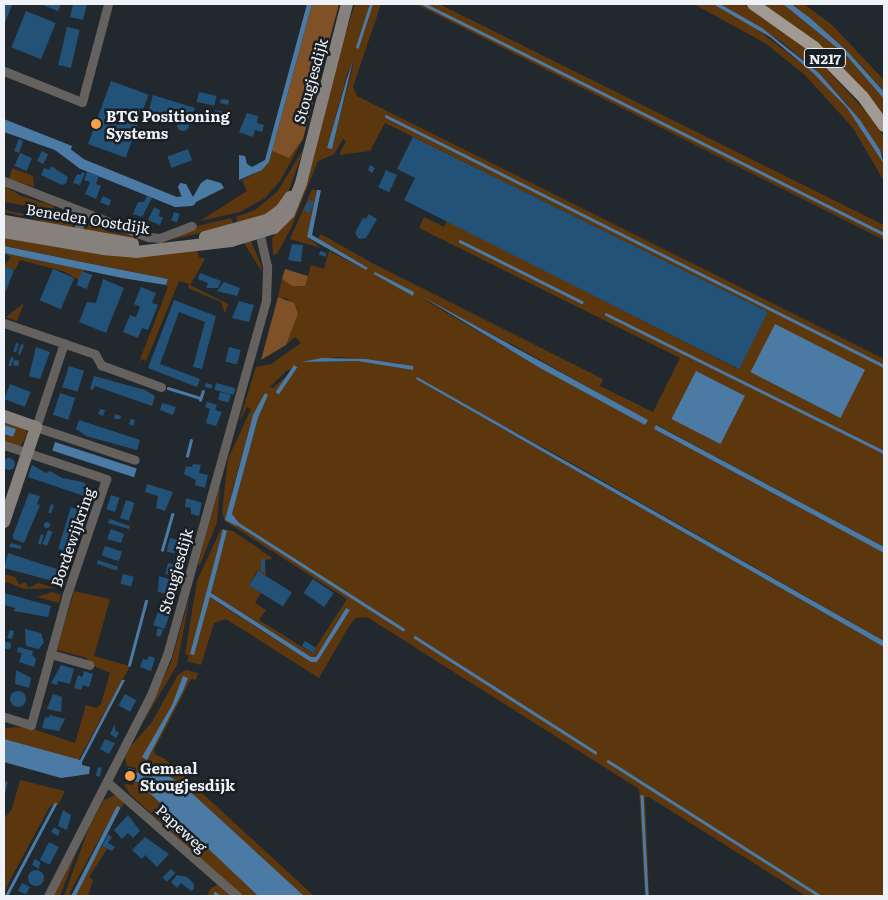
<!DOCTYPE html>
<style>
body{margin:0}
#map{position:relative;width:888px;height:900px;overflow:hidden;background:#22292e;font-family:Literata,serif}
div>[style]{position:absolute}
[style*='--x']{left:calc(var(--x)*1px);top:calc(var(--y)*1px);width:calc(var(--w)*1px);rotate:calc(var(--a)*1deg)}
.green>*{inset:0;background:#5c370e}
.forest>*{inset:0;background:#7e5126}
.water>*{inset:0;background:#4b7aa5;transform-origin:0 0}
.stream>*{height:2.5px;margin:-1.25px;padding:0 1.25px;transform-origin:1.25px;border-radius:1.25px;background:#4b7aa5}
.canal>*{height:10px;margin:-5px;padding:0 5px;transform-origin:5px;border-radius:5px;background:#4b7aa5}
.building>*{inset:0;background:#235279;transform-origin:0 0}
.round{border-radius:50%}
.street>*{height:9px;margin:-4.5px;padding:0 4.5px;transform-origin:4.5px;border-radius:4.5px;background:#65615e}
.secondary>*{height:12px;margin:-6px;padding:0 6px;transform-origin:6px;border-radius:6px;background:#87817d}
.primary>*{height:12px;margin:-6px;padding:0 6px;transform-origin:6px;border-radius:6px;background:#a19a94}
.dots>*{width:14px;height:14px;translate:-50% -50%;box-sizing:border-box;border:2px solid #191f25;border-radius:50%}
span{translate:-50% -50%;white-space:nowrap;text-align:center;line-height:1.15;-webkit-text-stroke:5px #191f25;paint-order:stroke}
.shield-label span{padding:1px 4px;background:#191f25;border:1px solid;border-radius:4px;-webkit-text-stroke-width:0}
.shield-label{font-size:14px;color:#eff3f7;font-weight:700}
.street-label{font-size:15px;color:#eff3f7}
.poi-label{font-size:15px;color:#eff3f7;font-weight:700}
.left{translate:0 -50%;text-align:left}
.frame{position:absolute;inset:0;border:5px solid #eff3f7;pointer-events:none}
</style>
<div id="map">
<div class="green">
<div style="clip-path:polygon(evenodd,355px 4px,381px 4px,353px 87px,357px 96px,884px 359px,884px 547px,657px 425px,654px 429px,884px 553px,884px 641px,559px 456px,416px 379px,884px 647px,884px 896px,806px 896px,649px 797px,645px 797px,649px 896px,645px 896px,639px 789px,367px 617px,356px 618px,349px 626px,319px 678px,226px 619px,214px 623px,201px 665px,187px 661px,189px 656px,185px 654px,197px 581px,221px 529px,233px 531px,271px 557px,272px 559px,265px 560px,266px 577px,257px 571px,249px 585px,261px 593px,255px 603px,266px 610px,259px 620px,312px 653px,347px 599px,225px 521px,222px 512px,228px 459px,251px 409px,247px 407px,239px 422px,256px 367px,271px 364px,301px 343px,295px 337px,286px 345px,298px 314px,288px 299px,278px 297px,282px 279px,286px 282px,306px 283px,311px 265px,324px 269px,329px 251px,366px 270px,367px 268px,317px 240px,321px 234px,372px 263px,603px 379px,600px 386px,653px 412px,680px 358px,419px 228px,424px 217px,444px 227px,447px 221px,738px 369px,768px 312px,385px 123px,370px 151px,339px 155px,346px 141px,343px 139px,334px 154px,318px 161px,291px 228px,277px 254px,273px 255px,272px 238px,283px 225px,355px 4px,354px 61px,332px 149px,327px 148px,347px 75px,354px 61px,355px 4px,420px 297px,517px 347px,647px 420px,645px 424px,540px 368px,420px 297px,355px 4px,338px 357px,388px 362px,412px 366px,413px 370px,357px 361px,303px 362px,338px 357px,355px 4px,297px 367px,273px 388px,270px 387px,286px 371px,297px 367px,355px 4px,268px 395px,258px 418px,232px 514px,239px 523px,228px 522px,232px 491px,253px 415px,268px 395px,355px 4px,223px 529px,227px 531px,211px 593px,311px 657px,316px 657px,346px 608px,349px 610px,317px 662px,311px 662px,209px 597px,190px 654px,223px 529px)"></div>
<div style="clip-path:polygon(416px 4px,439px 4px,884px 225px,884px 240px)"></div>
<div style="clip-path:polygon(694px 4px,713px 4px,749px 23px,812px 72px,847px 108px,876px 149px,884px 164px,884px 181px,853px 128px,805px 75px,765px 43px)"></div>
<div style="clip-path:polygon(720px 4px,743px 4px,808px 49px,871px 117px,884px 137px,884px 157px,847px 104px,819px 73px,782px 42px)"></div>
<div style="clip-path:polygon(763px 4px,783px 4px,846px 55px,884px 99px,884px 118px,827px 51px)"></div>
<div style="clip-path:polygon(791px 4px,804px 4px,832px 25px,884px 80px,884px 92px,848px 52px)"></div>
<div style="clip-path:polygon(303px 139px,280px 181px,265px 198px,240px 212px,200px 221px,247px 191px,242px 180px,262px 170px,269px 162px,272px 151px,289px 158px)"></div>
<div style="clip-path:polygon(304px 148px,289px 190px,277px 209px,239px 226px,236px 217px,255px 210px,277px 192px)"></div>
<div style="clip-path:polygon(12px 168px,33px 176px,34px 187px,9px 179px)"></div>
<div style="clip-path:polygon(4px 186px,21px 196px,54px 206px,52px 210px,4px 202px)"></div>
<div style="clip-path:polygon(312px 189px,317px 190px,307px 237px,321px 248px,290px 239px)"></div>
<div style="clip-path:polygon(4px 210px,51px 219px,64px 210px,73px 214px,75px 220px,71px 228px,62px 229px,33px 218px,4px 212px)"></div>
<div style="clip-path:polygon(231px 218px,234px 226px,164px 241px,185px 229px)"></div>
<div style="clip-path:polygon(88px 221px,106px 231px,137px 237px,139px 242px,92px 235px,86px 230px)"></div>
<div style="clip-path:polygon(4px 235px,75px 248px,197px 248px,199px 257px,205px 259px,190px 285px,228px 304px,225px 313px,221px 302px,188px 288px,189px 284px,179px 281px,146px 361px,141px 359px,136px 370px,168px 287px,166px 285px,168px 279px,4px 246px)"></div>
<div style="clip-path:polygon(251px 241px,261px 265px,262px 272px,244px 243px)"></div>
<div style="clip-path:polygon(4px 253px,84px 270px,79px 280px,63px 271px,20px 260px,15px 270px,4px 266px,11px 257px)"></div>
<div style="clip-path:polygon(24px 303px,17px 321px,6px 317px)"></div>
<div style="clip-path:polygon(4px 419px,25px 428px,27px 434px,20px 447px,4px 441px,4px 434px,13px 437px,16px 429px,4px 425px)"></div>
<div style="clip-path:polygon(220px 485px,217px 522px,200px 565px,198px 564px)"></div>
<div style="clip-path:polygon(4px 574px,15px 577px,19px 585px,25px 582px,29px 588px,38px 583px,56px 588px,24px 589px,4px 581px)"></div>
<div style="clip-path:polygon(74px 591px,110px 599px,94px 656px,130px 666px,78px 761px,4px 739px,4px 728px,27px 727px,75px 743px,86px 705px,97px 708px,101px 704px,110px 673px,89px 664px,87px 658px,57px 650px)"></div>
<div style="clip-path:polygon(52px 592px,61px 595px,59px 603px,37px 597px)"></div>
<div style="clip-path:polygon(190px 596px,177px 665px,142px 724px,171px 662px)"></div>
<div style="clip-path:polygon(evenodd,186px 670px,198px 673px,196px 680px,191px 679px,154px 750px,156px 755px,165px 759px,314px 896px,304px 896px,184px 786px,166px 774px,148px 770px,135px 775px,136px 768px,127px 766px,125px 757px,130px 747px,152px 722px,178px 675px,186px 670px,183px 677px,188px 678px,183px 691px,146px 759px,143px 757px,172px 705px,183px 677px)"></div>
<div style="clip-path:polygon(20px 780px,65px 791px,58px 805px,53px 804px,49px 808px,11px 878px,4px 894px,7px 896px,4px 896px,4px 819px,12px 809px)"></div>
<div style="clip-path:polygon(134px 782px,138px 782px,258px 896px,241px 896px,129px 793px,124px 784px,133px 785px)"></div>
<div style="clip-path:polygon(115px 795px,125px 802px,121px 808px,117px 807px,69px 894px,72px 895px,102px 846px,107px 849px,89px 877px,93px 880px,88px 896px,64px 896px,88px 830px,103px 801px)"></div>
<div style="clip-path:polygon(77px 851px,60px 896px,53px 896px)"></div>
<div style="clip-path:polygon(218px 885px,219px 886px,230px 896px,207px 896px,211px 888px)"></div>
</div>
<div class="forest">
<div style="clip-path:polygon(312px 4px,339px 4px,303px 139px,289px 158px,272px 151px)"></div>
<div style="clip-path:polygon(285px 269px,308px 276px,305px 286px,292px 286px,286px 282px,282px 279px)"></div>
<div style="clip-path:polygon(278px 297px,294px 303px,298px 314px,286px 345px,261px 360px)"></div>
</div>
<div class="water">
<div style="clip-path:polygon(307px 4px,312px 4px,269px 162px,262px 170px,239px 180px,239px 155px,245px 156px,247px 164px,252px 167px,265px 160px)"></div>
<div style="clip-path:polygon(713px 4px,720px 4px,762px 28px,819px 73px,860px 120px,880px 150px,884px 164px,847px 108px,812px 72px,770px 37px)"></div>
<div style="clip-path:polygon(783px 4px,791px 4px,810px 18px,848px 52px,884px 92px,884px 99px,846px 55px)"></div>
<div style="clip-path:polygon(353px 61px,332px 149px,327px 148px,347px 78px)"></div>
<div style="clip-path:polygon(4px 119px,72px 146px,69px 155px,4px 132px)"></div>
<div style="clip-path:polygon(207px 179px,221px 183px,224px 188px,188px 206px,177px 204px,182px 198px,178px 187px,180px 183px,186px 184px,193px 197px,201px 183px)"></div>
<div style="clip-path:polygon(317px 190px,321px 190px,312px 235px,368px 268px,366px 270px,307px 237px)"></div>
<div style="clip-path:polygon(4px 246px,87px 263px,168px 279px,166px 285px,122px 278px,4px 253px)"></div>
<div style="clip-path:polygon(375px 272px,414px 292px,413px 296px,374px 274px)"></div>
<div style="clip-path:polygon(421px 296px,648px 420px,645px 425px,540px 368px)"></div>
<div style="left:775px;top:324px;width:101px;height:54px;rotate:27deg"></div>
<div style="clip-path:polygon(322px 358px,366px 359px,413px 366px,413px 370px,357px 361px,302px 362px)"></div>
<div style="left:294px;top:365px;width:4px;height:33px;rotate:34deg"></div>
<div style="left:696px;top:371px;width:55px;height:54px;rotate:27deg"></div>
<div style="clip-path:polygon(417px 377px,884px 641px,884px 647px,416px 379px)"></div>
<div style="clip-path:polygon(265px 393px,268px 395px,258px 418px,232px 514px,239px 523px,237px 526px,225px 520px,253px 415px)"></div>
<div style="clip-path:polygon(4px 425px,16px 429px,13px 437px,4px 434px)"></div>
<div style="clip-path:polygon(656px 425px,884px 547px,884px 553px,654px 429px)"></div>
<div style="left:55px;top:442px;width:86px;height:9px;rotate:18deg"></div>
<div style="clip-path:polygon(223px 529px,227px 531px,211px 593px,311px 657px,316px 657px,346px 608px,350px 610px,317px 662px,311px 662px,210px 597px,194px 655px,190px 654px)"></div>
<div style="clip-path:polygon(183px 676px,188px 678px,183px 691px,147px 760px,142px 757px,172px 705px)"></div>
<div style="clip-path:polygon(122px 680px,125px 680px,82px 762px,82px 765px,90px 767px,89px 774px,61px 778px,4px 762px,4px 739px,80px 760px)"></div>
<div style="clip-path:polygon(148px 770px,166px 774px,184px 786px,304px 896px,258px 896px,138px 782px,132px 781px,133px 774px)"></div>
<div style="left:117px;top:806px;width:4px;height:101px;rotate:27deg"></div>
</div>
<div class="stream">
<div style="--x:424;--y:4;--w:514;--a:26.57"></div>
<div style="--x:357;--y:47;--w:45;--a:-72"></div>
<div style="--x:386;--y:116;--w:557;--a:26.66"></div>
<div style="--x:460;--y:241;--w:136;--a:26.6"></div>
<div style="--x:606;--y:314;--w:310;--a:26.4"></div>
<div style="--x:168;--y:388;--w:34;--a:17"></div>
<div style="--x:200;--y:400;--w:9;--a:-72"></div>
<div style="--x:187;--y:456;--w:16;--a:-76"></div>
<div style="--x:237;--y:523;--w:197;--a:32.6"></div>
<div style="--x:162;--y:550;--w:37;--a:-74"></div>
<div style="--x:415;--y:637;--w:214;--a:32.6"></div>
<div style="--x:129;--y:665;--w:66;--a:-75.1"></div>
<div style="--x:608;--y:761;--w:251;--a:32.5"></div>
<div style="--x:642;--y:796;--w:100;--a:87.1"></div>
<div style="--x:215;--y:893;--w:5;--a:37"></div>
<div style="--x:6;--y:896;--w:104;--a:-62"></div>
</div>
<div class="canal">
<div style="--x:58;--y:146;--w:30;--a:37"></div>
<div style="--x:82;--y:164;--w:101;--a:22"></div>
<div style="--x:176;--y:202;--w:15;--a:-4"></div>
</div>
<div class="building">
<div style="clip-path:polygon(4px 4px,12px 5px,4px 25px)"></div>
<div style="clip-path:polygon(40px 4px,61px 4px,58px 11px)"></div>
<div style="clip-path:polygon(73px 4px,87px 4px,83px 20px,70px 17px)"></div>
<div style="left:26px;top:11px;width:32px;height:39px;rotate:22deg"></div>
<div style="left:67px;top:27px;width:13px;height:39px;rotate:13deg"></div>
<div style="left:111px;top:81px;width:40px;height:67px;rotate:20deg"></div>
<div style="left:199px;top:92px;width:18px;height:10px;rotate:13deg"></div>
<div style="clip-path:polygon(153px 95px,195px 108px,192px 119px,165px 112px,164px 117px,148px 113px)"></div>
<div style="clip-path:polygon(221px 99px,229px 100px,228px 105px,220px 103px)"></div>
<div style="left:215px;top:110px;width:9px;height:10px;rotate:13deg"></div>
<div style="clip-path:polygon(247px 113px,258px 116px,257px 123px,264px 125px,262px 132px,255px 130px,253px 137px,239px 132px)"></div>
<div class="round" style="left:177px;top:119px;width:12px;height:12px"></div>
<div style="clip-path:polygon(413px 137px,768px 312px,739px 369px,404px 200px,415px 178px,397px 169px)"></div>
<div style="clip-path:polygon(19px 139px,23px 141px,19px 153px,14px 151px)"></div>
<div style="left:188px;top:149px;width:12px;height:22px;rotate:70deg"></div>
<div style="left:42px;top:151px;width:7px;height:11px;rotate:27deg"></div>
<div style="left:20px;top:153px;width:13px;height:14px;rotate:23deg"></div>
<div style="clip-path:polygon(370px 165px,375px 168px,372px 173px,368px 170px)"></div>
<div style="clip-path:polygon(51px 166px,68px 177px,66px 183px,62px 185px,41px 175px,44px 168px,49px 170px)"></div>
<div style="left:386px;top:170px;width:12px;height:19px;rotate:24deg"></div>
<div style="clip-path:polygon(82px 172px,85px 173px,80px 185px,73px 183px,77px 174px,81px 175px)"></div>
<div style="clip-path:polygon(87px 172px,99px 176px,96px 184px,101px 186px,96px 199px,85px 194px,90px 182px,84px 180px)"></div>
<div style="clip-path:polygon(103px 196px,111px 200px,109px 206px,100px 202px)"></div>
<div style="clip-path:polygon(147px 196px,152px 198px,142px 217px,133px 214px,138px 202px,144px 202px)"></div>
<div style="clip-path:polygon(309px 200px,314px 202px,309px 213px,304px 210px)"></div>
<div style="clip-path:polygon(154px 207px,160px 210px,159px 216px,163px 218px,160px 225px,148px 220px)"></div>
<div style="left:174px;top:212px;width:6px;height:9px;rotate:18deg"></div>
<div style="clip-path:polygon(369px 214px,377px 219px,366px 238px,359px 239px,355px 233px,363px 218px,366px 219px)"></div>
<div style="clip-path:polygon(292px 244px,303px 245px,301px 262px,288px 260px)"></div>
<div style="left:320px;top:251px;width:7px;height:4px;rotate:16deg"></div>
<div style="clip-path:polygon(4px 266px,14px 270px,6px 291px,4px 290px)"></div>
<div style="left:53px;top:269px;width:23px;height:34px;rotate:23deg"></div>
<div style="left:82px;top:271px;width:11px;height:15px;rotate:22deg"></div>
<div style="clip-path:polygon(200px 273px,221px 281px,218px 288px,206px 288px,208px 283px,198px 279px)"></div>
<div style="clip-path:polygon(103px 279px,124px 288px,106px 333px,79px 322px,87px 302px,96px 303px)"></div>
<div style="clip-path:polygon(224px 282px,240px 288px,237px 296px,217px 291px)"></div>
<div style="clip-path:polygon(141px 287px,156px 293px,152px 303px,158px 305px,148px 330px,142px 328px,138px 338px,123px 332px,130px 315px,136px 317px,140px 307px,134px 304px)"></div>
<div style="clip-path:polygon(174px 300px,216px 316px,202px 369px,193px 367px,205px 322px,179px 312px,160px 364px,200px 379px,197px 387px,148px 368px)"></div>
<div style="clip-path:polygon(239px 301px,254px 305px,249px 322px,232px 318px)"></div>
<div style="left:16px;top:343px;width:3px;height:9px;rotate:18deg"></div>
<div style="clip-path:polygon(21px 344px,24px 345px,20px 355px,18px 354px)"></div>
<div style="clip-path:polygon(36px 347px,50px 352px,40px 379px,29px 376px)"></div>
<div style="left:229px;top:347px;width:12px;height:15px;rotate:14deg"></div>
<div style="left:11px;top:357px;width:3px;height:9px;rotate:18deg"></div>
<div class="round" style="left:13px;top:360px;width:6px;height:6px"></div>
<div style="left:69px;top:366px;width:16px;height:22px;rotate:18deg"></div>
<div style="clip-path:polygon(94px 376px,145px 390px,155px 396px,152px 406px,95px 386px,93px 390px,90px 389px)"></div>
<div style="left:206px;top:383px;width:7px;height:4px;rotate:16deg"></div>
<div style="left:216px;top:383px;width:20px;height:7px;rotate:15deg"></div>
<div style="left:10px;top:384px;width:22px;height:16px;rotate:21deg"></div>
<div style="left:220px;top:392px;width:11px;height:8px;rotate:15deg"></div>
<div style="left:60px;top:393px;width:16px;height:23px;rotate:18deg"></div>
<div style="clip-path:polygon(207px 402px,217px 405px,215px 410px,222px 412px,216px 426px,206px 423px,210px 409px,205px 407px)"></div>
<div style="clip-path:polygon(162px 403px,176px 407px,173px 415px,160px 410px)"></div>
<div style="clip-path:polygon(100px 409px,105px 410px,103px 416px,98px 414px)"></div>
<div style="clip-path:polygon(115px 414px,121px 416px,120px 419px,114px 419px)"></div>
<div style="clip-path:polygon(131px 419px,135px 420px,133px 426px,129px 424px)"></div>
<div style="clip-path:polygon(79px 420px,140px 440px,137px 450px,86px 436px,76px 429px)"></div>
<div class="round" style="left:3px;top:458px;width:12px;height:12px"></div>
<div style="clip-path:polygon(193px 464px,201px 465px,199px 473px,208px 475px,205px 488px,195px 485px,196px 480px,184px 474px,186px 466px,192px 467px)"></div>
<div style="clip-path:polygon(32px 465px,46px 473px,50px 471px,62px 478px,83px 482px,90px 488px,87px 497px,28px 477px)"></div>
<div style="clip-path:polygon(147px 484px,173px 492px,165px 511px,156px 508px,158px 496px,145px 492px)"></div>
<div style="clip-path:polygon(29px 493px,40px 496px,37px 504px,40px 505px,24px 543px,13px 539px,13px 535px)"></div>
<div style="left:111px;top:495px;width:9px;height:15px;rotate:18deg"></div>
<div style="clip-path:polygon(186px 498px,202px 503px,199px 516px,191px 514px,191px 508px,185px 507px)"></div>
<div style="left:126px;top:500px;width:9px;height:19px;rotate:18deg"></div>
<div style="left:51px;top:504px;width:3px;height:9px;rotate:18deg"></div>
<div style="left:71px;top:507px;width:14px;height:44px;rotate:17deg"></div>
<div style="clip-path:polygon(110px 519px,130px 526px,129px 529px,108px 523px)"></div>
<div class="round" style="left:44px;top:522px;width:6px;height:6px"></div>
<div style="clip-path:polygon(184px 526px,193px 529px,191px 545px,179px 542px)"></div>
<div style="clip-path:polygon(111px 529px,124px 534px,121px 543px,107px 539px)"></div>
<div style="left:48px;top:530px;width:5px;height:15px;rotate:22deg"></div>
<div style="left:41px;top:534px;width:3px;height:10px;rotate:18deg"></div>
<div style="left:170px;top:538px;width:8px;height:14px;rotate:14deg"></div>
<div style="clip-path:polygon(11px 543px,21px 546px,21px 549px,9px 547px)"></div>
<div style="left:105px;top:546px;width:18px;height:10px;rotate:19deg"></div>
<div style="clip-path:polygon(8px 553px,60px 570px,57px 582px,4px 568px)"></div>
<div style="clip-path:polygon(175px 557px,181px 559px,179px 566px,184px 568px,181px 578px,165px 574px,168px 563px,173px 564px)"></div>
<div style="left:261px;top:559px;width:4px;height:13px"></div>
<div style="left:98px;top:560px;width:21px;height:4px;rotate:19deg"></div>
<div style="left:258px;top:571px;width:40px;height:17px;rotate:32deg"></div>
<div style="left:123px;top:574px;width:11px;height:10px;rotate:15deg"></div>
<div style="clip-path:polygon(159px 576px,169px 579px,168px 584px,176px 586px,174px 596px,158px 592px)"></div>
<div style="left:313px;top:579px;width:25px;height:17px;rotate:34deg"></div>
<div style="clip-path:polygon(4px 593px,51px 606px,48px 617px,14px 611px,15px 608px,4px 605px)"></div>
<div style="left:159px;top:609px;width:12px;height:17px;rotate:20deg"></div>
<div style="clip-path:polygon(158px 628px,163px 630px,160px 637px,156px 635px)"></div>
<div style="clip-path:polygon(25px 629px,41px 633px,44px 642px,39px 649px,26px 646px)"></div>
<div style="clip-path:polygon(10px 630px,14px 631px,12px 639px,7px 638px)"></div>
<div style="left:305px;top:641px;width:13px;height:6px;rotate:32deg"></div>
<div class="round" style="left:3.5px;top:641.5px;width:7px;height:7px"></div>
<div style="clip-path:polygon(18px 647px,33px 651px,32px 655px,36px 659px,34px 667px,19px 662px,22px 653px,17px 652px)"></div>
<div style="clip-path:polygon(149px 656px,155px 658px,151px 671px,140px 667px,143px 659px,147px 660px)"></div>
<div style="clip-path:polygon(61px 665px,74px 669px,70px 684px,58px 681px,57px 685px,51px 683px)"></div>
<div style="clip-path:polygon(16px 670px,31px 678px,29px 688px,15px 684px)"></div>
<div style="clip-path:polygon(84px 671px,93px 674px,89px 687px,83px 685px,81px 690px,74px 688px,78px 675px,82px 677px)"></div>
<div class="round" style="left:10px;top:691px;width:16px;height:16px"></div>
<div style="clip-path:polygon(53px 694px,62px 697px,61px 712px,47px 709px)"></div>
<div style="left:125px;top:694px;width:13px;height:13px;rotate:29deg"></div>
<div style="clip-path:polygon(50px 715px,65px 719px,59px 731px,42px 728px,45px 717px,48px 718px)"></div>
<div style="clip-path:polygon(115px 724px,115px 730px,119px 733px,116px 738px,110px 734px)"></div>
<div style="clip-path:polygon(105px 739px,115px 743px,109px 754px,100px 749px)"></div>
<div style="left:98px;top:767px;width:4px;height:9px;rotate:14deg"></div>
<div style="clip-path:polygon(128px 768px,134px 769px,131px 783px,126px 782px)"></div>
<div style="clip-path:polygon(4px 781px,8px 782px,4px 796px)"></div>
<div style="clip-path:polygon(63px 810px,71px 815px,67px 830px,58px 826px)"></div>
<div style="clip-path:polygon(128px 815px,140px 831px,133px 838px,128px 833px,122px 839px,114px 830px)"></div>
<div style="clip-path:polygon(54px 827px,60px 831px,58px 836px,51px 832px)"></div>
<div style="clip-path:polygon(108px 834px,112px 837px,108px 843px,115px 847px,112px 851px,102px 846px)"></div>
<div style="clip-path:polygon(145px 837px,169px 854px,157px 867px,145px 855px,142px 859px,132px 850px)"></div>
<div style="left:49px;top:842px;width:11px;height:20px;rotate:27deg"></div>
<div style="clip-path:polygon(35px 859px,40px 862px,39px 869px,32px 865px)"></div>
<div style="left:171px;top:869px;width:6px;height:12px;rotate:45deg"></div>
<div class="round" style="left:28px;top:870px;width:16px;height:16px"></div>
<div style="clip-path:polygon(177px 875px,187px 877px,194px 884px,194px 889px,191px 891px,181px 883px,177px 888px,171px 882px)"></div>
<div style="clip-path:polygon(22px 883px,30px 887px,26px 894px,18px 891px)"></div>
</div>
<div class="street">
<div style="--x:4;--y:71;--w:84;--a:21.7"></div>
<div style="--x:82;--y:102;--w:101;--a:-75.1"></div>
<div style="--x:4;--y:181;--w:155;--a:21.3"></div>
<div style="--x:148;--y:237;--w:12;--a:5"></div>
<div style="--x:160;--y:238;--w:34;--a:-21"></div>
<div style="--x:75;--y:240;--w:28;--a:-73"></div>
<div style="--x:4;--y:323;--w:96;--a:18.8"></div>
<div style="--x:95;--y:354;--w:13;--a:61"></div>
<div style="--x:101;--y:365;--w:64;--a:20.1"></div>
<div style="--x:64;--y:343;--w:89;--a:108.4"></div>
<div style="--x:36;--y:427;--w:104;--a:18.4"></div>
<div style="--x:4;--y:445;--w:108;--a:18.4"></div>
<div style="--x:106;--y:479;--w:121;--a:108.7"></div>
<div style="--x:67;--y:594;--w:136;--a:105.4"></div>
<div style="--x:31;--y:725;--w:28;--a:-163"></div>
<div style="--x:50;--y:654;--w:41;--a:15.4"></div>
<div style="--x:107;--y:782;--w:173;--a:41.2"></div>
<div style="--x:48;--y:896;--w:224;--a:-62.9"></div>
<div style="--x:150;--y:697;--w:45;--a:-68"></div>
<div style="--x:167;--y:655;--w:369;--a:-74.4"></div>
<div style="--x:266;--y:300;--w:34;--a:-88"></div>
<div style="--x:267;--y:266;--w:40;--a:-103"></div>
</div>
<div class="secondary">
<div style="--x:4;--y:221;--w:131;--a:10.1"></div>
<div style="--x:4;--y:232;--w:100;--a:9.7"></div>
<div style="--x:103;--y:249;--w:33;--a:5"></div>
<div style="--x:136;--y:252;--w:96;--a:-6.6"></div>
<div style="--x:231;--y:241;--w:45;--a:-16.8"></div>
<div style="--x:274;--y:228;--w:21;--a:-45"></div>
<div style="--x:289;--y:213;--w:32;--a:-68"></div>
<div style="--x:301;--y:183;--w:185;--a:-75.6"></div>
<div style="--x:205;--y:237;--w:64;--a:-15.3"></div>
<div style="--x:267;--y:220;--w:17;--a:-36"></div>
<div style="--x:281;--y:210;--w:16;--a:-55"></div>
<div style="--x:4;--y:416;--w:34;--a:19"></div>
<div style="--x:36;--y:427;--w:100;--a:108.6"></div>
</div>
<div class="primary">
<div style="--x:753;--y:4;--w:75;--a:35.2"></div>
<div style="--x:814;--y:47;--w:70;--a:45.6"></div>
<div style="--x:863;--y:97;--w:36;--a:54"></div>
</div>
<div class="dots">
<div style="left:96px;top:124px;background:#f7a14a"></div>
<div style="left:130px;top:776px;background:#f7a14a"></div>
</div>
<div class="shield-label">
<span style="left:825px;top:58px">N217</span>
</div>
<div class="street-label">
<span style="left:310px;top:81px;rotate:-74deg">Stougjesdijk</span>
<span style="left:88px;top:218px;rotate:9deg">Beneden Oostdijk</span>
<span style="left:72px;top:537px;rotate:-71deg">Bordewijkring</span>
<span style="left:175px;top:571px;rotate:-74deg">Stougjesdijk</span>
<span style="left:182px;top:828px;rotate:42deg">Papeweg</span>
</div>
<div class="poi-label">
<span class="left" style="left:106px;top:124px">BTG Positioning<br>Systems</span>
<span class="left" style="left:140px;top:776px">Gemaal<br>Stougjesdijk</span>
</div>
<div class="frame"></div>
</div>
